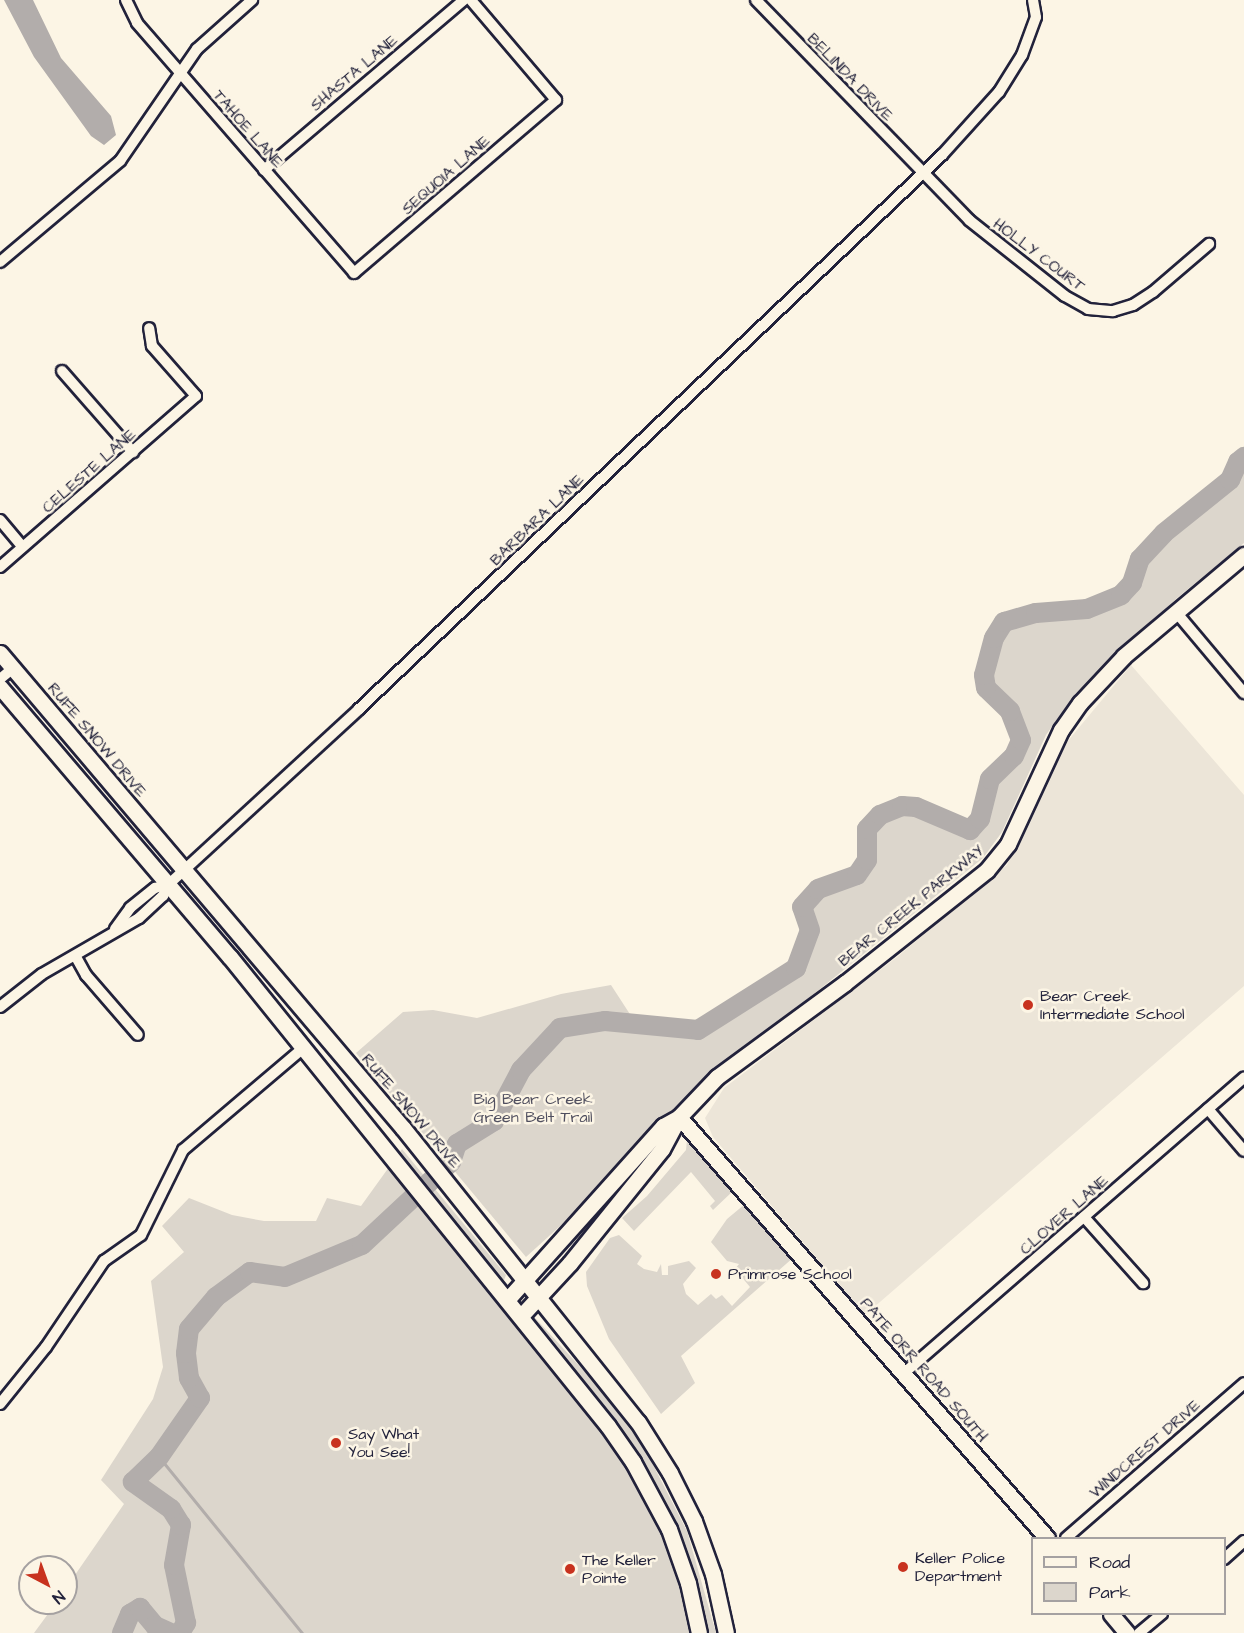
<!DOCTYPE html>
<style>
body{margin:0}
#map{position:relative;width:1244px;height:1633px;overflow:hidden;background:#fcf5e5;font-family:"Architects Daughter",sans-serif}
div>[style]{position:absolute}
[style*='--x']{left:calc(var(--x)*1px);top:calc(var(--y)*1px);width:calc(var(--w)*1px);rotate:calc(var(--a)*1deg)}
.built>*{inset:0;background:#ece5d8}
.green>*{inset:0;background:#dcd6cc}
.water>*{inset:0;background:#b2adab}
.stream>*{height:3px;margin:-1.5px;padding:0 1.5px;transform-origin:1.5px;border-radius:1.5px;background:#b2adab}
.river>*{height:20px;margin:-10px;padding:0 10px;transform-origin:10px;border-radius:10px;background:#b2adab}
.roads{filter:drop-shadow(2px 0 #22223b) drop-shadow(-2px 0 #22223b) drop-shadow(0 2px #22223b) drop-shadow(0 -2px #22223b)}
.street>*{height:10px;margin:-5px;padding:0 5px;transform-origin:5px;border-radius:5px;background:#fcf5e5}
.secondary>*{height:15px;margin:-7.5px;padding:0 7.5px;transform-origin:7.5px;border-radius:7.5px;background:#fcf5e5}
.dots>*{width:16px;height:16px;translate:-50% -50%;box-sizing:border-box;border:3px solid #fcf5e5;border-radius:50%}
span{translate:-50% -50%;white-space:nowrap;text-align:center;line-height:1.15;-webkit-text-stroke:5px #fcf5e5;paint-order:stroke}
.street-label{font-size:16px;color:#22223b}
.poi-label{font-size:16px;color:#22223b}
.left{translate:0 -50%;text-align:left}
.park-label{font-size:16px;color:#504f5f}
.legend{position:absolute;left:1031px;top:1537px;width:195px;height:78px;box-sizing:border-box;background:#fcf5e5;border:2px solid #a5a1a1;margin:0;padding:8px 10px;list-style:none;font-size:18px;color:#22223b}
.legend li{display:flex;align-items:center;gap:12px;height:30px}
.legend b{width:30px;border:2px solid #a5a1a1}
.north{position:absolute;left:18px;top:1555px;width:60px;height:60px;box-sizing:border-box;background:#fcf5e5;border:2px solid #a5a1a1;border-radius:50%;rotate:139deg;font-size:16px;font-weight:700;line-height:24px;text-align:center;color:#22223b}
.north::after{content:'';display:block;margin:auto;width:21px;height:27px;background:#c8321e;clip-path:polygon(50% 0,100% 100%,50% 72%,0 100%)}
</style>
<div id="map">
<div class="built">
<div style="clip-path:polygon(1131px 665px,1244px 795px,1244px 986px,865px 1315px,713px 1137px,705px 1118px,724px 1088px,897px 957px,1007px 865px,1067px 742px)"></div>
</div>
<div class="green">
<div style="clip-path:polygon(1244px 457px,1244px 543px,1177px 598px,1075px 694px,1046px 735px,1002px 832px,983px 858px,800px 1005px,723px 1062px,581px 1207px,526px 1257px,356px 1053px,403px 1012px,433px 1010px,477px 1018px,561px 994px,611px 985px,637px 1025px,698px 1030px,796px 968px,810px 930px,802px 907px,818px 889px,857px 875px,867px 860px,867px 829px,880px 815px,902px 806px,916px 807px,970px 830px,980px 819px,990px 779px,1014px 756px,1021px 740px,1010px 711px,986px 688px,984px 675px,994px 638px,1004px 622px,1036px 613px,1087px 609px,1121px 595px,1132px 583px,1140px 559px,1164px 533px,1230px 480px,1238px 462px)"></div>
<div style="clip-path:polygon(687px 1140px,731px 1183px,733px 1191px,713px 1210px,710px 1206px,715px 1201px,691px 1172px,634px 1231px,622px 1218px,647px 1196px,686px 1150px)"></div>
<div style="clip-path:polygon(402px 1149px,506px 1275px,503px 1283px,596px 1384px,645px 1449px,687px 1531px,716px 1633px,34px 1633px,56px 1603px,66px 1603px,66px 1588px,124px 1504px,101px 1480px,153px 1399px,163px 1367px,151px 1281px,184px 1252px,162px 1226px,189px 1198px,232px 1215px,264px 1221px,316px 1221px,327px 1198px,361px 1206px)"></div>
<div style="clip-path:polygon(745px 1204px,794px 1257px,681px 1356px,695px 1383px,661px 1414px,609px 1339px,587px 1286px,586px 1272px,610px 1238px,619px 1235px,642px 1256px,637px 1264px,644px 1269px,657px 1272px,661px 1264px,662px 1275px,668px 1275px,668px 1266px,689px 1261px,696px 1268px,683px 1284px,686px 1294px,698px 1305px,711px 1294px,716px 1299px,722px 1295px,732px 1306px,750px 1287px,735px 1269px,739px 1264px,727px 1261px,711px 1242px,727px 1219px)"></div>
</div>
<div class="water">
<div style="clip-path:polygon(4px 0,33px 0,61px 58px,111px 116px,116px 135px,104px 145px,91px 136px,34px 57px)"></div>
</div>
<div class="stream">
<div style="--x:159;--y:1457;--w:227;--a:50.9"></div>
</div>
<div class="river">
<div style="--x:122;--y:1633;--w:21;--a:-67"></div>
<div style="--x:130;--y:1614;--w:12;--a:-31"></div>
<div style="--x:140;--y:1608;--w:23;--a:50"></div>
<div style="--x:155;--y:1626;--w:17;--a:24"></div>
<div style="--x:180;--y:1633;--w:12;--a:-59"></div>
<div style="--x:186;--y:1623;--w:59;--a:-101.7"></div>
<div style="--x:174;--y:1565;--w:41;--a:-80.1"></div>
<div style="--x:181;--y:1525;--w:19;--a:-122"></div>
<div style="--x:171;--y:1509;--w:47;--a:-144.6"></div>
<div style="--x:133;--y:1482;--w:36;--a:-44"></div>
<div style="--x:159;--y:1457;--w:72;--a:-55.2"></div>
<div style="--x:200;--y:1398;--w:23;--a:-119"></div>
<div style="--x:189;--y:1378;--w:25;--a:-97"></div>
<div style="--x:186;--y:1353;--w:24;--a:-83"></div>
<div style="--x:189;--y:1329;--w:42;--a:-49.8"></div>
<div style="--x:216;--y:1297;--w:42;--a:-36.3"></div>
<div style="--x:250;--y:1272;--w:35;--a:8"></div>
<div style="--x:285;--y:1277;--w:83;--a:-22.6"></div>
<div style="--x:362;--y:1245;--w:122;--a:-43"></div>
<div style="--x:451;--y:1162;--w:19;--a:-72"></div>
<div style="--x:457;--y:1144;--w:44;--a:-31.9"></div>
<div style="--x:494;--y:1121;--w:58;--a:-62.1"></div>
<div style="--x:521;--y:1070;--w:57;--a:-47.1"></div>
<div style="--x:560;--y:1028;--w:46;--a:-8.8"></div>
<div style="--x:605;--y:1021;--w:93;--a:5.5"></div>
<div style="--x:698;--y:1030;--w:116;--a:-32.3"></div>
<div style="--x:796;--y:968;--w:40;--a:-69.8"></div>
<div style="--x:810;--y:930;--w:24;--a:-109"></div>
<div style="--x:802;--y:907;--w:24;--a:-48"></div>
<div style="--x:818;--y:889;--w:41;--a:-19.7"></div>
<div style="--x:857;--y:875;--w:18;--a:-56"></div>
<div style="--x:867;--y:860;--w:31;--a:-90"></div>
<div style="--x:867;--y:829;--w:19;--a:-47"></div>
<div style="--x:880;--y:815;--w:24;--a:-22"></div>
<div style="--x:902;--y:806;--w:14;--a:4"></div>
<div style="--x:916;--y:807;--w:59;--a:23.1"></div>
<div style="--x:970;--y:830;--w:15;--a:-48"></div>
<div style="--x:980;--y:819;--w:41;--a:-76"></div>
<div style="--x:990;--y:779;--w:33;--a:-44"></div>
<div style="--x:1014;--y:756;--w:17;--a:-66"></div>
<div style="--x:1021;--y:740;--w:31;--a:-111"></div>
<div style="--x:1010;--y:711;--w:33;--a:-136"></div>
<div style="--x:986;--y:688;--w:13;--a:-99"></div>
<div style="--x:984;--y:675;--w:38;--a:-75"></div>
<div style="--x:994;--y:638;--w:19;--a:-58"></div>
<div style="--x:1004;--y:622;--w:33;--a:-16"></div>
<div style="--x:1036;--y:613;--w:51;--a:-4.5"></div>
<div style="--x:1087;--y:609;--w:37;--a:-22"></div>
<div style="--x:1121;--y:595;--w:16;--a:-47"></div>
<div style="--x:1132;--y:583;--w:25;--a:-72"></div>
<div style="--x:1140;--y:559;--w:35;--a:-47"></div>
<div style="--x:1164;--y:533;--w:85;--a:-38.8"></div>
<div style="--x:1230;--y:480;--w:20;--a:-66"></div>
<div style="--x:1238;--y:462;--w:8;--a:-40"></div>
</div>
<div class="roads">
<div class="street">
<div style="--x:126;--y:0;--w:25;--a:64"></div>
<div style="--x:137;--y:23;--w:331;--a:49"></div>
<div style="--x:354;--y:273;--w:266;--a:-40.6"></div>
<div style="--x:556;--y:100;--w:131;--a:-130.4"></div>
<div style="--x:756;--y:0;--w:306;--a:45.9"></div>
<div style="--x:969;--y:220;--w:122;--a:38.4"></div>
<div style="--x:1065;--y:296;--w:26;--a:29"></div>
<div style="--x:1088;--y:309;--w:25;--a:5"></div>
<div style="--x:1113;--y:311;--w:21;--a:-17"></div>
<div style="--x:1133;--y:305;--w:24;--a:-33"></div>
<div style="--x:1153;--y:292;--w:74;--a:-40.6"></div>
<div style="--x:264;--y:170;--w:262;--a:-40.4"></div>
<div style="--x:0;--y:262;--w:157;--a:-40.1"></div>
<div style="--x:120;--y:161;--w:136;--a:-55.5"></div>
<div style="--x:197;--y:49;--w:74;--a:-41.7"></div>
<div style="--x:62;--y:371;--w:108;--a:48.8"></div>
<div style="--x:0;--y:520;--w:35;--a:50"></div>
<div style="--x:0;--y:567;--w:260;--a:-41.1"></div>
<div style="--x:196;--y:396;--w:67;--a:-131.3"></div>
<div style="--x:152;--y:346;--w:18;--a:-99"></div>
<div style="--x:1176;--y:612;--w:106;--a:50"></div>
<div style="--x:0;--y:679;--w:17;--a:-40"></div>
<div style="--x:115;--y:929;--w:26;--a:-54"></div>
<div style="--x:130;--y:908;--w:32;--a:-39"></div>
<div style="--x:155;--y:888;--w:15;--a:-16"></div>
<div style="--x:169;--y:884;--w:258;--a:-42.6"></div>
<div style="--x:359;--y:709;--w:804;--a:-43.54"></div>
<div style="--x:942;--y:155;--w:85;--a:-47.9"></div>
<div style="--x:999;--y:92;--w:44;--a:-58.1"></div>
<div style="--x:1022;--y:55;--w:40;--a:-69.8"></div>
<div style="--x:1036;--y:17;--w:17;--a:-100"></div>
<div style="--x:76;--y:957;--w:21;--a:61"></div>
<div style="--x:86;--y:975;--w:79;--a:49.1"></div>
<div style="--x:0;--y:1007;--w:53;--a:-38.2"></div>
<div style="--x:42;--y:974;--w:112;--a:-30"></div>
<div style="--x:139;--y:918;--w:33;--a:-43"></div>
<div style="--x:163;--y:896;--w:13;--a:-63"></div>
<div style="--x:1208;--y:1109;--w:55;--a:49.4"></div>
<div style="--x:1084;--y:1217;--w:89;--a:48.2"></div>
<div style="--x:903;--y:1374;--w:452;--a:-41"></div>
<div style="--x:0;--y:1404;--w:73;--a:-51.1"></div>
<div style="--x:46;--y:1347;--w:104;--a:-56"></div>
<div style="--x:104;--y:1261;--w:45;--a:-35.1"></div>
<div style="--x:141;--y:1235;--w:95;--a:-63.7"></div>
<div style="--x:183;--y:1150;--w:156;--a:-40.3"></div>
<div style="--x:1066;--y:1538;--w:236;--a:-41"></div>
<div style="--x:1224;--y:1559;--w:27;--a:-42"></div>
<div style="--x:1139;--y:1633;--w:30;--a:-40"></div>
</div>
<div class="secondary">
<div style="--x:0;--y:653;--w:623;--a:49.69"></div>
<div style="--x:403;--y:1128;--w:376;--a:51.4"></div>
<div style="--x:638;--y:1422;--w:60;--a:57.9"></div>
<div style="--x:670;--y:1473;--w:54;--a:63.4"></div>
<div style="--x:694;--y:1521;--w:56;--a:70.3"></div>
<div style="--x:713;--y:1574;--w:60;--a:77.6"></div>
<div style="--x:0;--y:687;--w:355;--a:49.6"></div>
<div style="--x:230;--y:957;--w:602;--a:51.13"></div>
<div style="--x:608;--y:1426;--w:44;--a:55.2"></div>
<div style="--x:633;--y:1462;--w:76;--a:61.8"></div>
<div style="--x:669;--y:1529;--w:57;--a:70.6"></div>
<div style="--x:688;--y:1583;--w:51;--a:77.6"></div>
<div style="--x:679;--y:1117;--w:559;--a:48.84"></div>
<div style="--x:507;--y:1300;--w:234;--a:-48.1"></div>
<div style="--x:663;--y:1126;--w:18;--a:-29"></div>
<div style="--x:679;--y:1117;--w:55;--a:-46.5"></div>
<div style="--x:717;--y:1077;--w:159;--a:-36.3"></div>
<div style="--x:845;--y:983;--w:181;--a:-38.5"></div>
<div style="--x:987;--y:870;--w:33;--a:-51"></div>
<div style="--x:1008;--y:844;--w:126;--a:-65.1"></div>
<div style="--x:1061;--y:730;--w:33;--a:-55"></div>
<div style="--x:1080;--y:703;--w:64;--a:-46.9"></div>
<div style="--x:1124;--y:656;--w:157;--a:-40.1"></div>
<div style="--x:521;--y:1316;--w:72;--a:-47.2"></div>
<div style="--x:570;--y:1263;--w:146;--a:-51.1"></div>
<div style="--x:662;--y:1149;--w:36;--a:-62"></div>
<div style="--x:1111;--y:1614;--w:25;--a:50"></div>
</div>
</div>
<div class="dots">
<div style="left:1028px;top:1005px;background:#c8321e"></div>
<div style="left:716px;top:1274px;background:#c8321e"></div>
<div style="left:336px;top:1443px;background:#c8321e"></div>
<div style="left:903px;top:1567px;background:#c8321e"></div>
<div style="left:570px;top:1569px;background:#c8321e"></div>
</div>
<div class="street-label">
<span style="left:354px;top:73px;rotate:-40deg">SHASTA LANE</span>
<span style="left:850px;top:77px;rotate:46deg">BELINDA DRIVE</span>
<span style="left:248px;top:129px;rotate:49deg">TAHOE LANE</span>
<span style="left:446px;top:175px;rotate:-41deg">SEQUOIA LANE</span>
<span style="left:1039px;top:255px;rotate:37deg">HOLLY COURT</span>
<span style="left:89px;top:471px;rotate:-41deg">CELESTE LANE</span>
<span style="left:537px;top:520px;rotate:-44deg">BARBARA LANE</span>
<span style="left:97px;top:740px;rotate:50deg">RUFE SNOW DRIVE</span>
<span style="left:911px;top:906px;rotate:-39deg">BEAR CREEK PARKWAY</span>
<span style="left:411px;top:1111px;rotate:50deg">RUFE SNOW DRIVE</span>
<span style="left:1064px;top:1215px;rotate:-41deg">CLOVER LANE</span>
<span style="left:924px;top:1370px;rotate:49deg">PATE ORR ROAD SOUTH</span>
<span style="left:1145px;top:1449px;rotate:-41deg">WINDCREST DRIVE</span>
</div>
<div class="poi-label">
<span class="left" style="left:1040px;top:1005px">Bear Creek<br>Intermediate School</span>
<span class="left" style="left:728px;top:1274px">Primrose School</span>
<span class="left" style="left:348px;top:1443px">Say What<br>You See!</span>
<span class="left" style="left:915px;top:1567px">Keller Police<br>Department</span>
<span class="left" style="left:582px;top:1569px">The Keller<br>Pointe</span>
</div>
<div class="park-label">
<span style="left:533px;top:1108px">Big Bear Creek<br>Green Belt Trail</span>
</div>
<ul class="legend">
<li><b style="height:8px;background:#fcf5e5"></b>Road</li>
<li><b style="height:16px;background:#dcd6cc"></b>Park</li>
</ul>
<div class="north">N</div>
</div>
